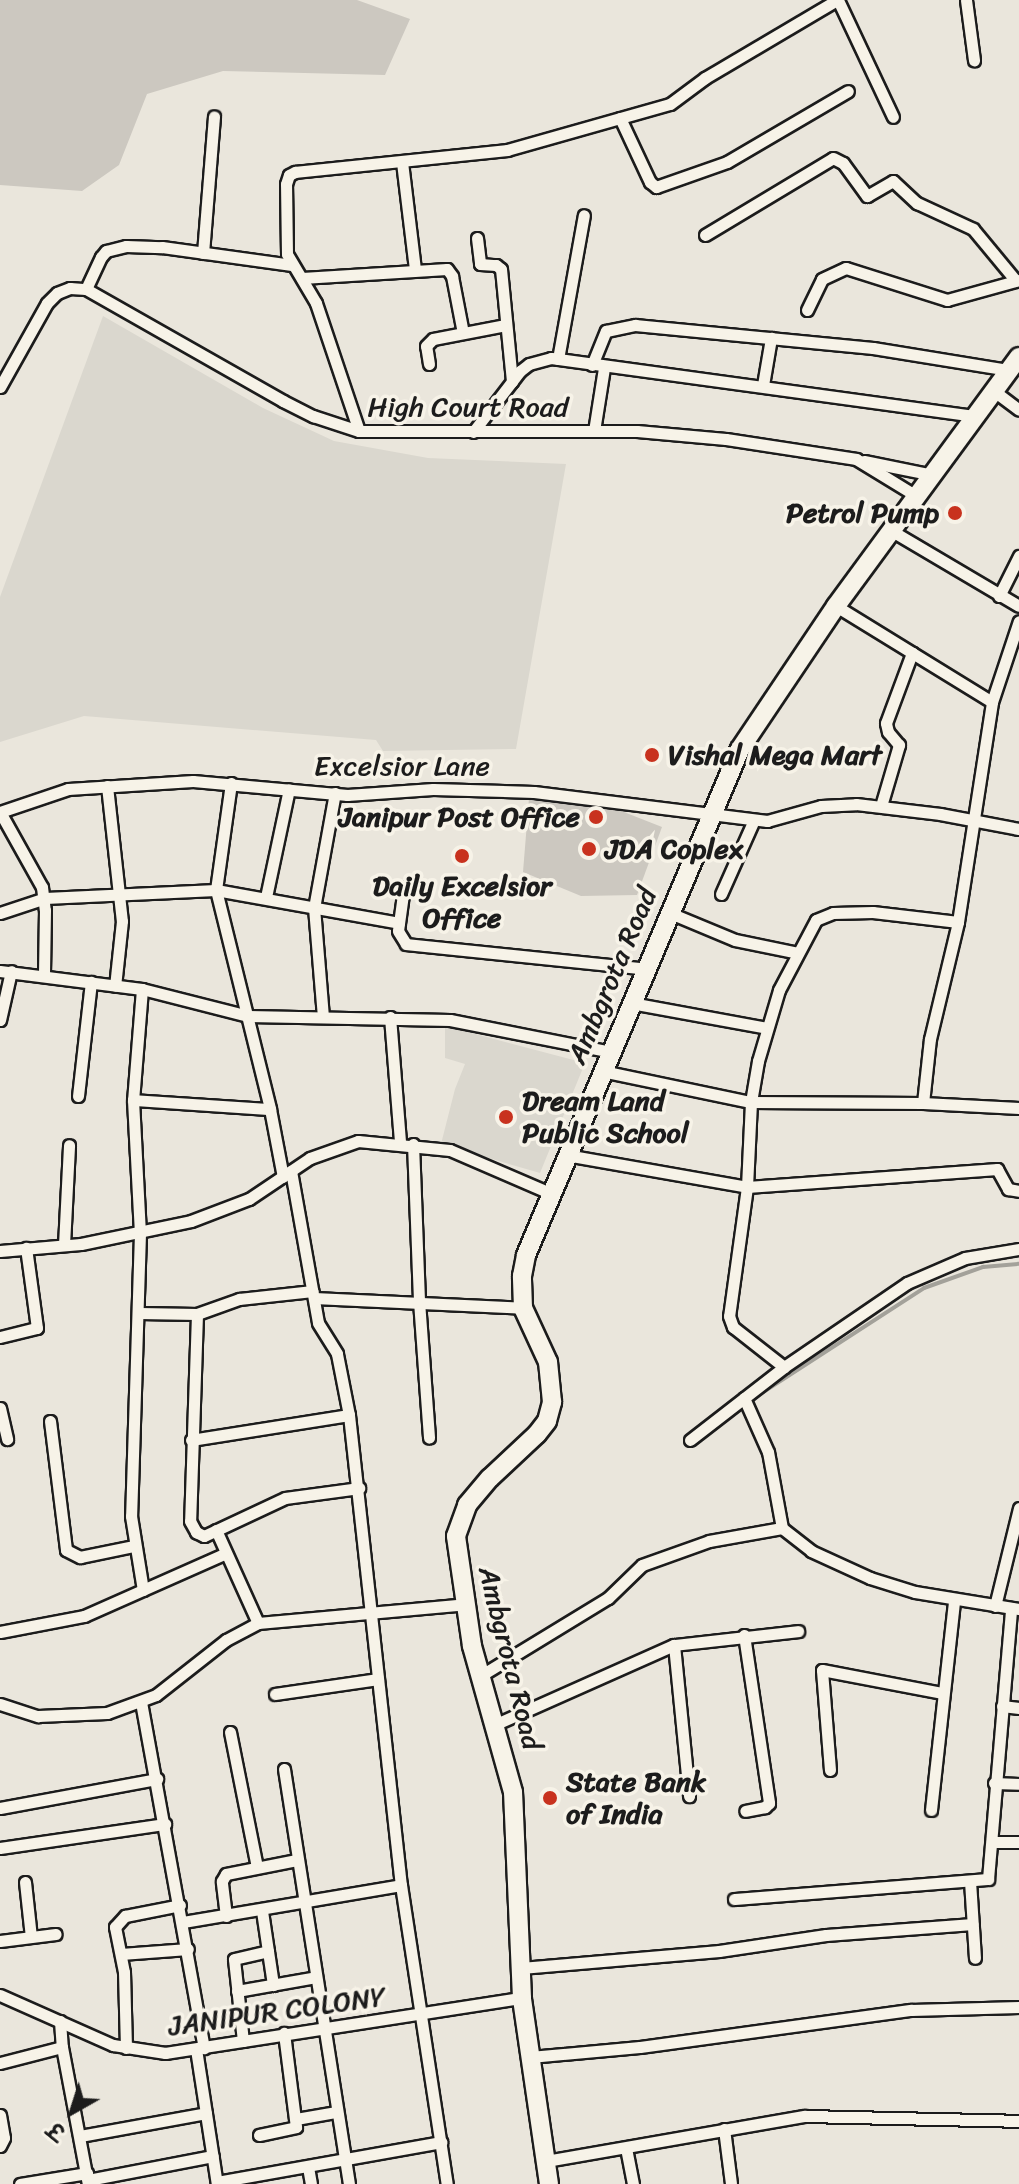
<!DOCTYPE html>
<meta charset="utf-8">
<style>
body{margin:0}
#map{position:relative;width:1019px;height:2184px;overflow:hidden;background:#eae6dc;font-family:Sriracha,"Playpen Sans Deva",sans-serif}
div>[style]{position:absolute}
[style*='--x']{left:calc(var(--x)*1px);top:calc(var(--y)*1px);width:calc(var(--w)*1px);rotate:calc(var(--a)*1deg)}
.built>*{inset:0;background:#dad7ce}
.green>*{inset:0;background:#ccc8c0}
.stream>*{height:4px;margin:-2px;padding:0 2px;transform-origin:2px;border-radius:2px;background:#a3a19a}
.roads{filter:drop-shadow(2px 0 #1c1c1c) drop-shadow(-2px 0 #1c1c1c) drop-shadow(0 2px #1c1c1c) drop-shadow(0 -2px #1c1c1c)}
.minor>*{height:11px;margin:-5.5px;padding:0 5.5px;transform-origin:5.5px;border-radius:5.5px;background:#f7f3e8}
.primary>*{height:18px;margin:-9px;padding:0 9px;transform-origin:9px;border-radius:9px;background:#f7f3e8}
.dots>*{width:22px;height:22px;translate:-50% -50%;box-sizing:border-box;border:4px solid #f7f3e8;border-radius:50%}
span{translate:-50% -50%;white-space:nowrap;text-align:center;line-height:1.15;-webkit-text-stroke:7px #f7f3e8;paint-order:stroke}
.street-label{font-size:28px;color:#1c1c1c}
.poi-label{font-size:28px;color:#1c1c1c;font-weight:700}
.right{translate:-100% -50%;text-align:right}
.left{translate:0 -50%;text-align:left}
.north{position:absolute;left:32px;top:2072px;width:80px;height:80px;-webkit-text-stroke:6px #f7f3e8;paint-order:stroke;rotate:219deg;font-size:22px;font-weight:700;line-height:32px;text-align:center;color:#1c1c1c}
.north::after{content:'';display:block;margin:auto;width:28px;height:36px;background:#1c1c1c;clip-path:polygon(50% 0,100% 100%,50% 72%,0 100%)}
</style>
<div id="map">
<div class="built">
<div style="clip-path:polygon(103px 316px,263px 408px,334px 441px,428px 458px,566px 464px,516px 749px,383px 751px,376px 740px,84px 716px,0 742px,0 597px)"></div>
<div style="clip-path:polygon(445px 1026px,585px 1063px,540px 1173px,441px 1144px,455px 1089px,465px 1064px,445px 1058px)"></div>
</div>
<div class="green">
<div style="clip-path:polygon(0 0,357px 0,410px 19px,385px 75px,223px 71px,147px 94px,119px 165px,82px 191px,0 185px)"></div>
<div style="clip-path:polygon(529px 798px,601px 803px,662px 827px,637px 895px,581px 896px,523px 872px)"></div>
</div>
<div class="stream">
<div style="--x:751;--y:1400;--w:206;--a:-32.9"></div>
<div style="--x:924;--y:1288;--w:63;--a:-19.6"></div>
<div style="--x:983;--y:1267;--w:36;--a:-5"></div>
</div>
<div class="roads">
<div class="minor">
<div style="--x:838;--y:0;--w:129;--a:64.8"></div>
<div style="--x:966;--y:0;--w:61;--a:82.4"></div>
<div style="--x:620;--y:118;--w:71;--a:64.9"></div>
<div style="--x:650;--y:182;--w:8;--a:40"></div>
<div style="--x:656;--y:187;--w:75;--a:-19.4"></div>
<div style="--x:727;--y:162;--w:140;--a:-30.4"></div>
<div style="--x:402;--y:162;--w:109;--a:83.1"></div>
<div style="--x:705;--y:235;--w:149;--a:-31"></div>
<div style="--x:833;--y:158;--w:11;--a:27"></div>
<div style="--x:843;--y:163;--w:41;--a:54"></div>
<div style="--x:867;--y:196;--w:30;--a:-30"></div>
<div style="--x:893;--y:181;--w:33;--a:43"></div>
<div style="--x:917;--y:203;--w:62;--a:24.9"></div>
<div style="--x:973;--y:229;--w:67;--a:50.4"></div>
<div style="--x:477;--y:238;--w:26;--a:83"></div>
<div style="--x:480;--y:264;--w:16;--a:4"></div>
<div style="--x:496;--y:265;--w:6;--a:39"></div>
<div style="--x:501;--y:269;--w:113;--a:84.4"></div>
<div style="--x:203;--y:253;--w:137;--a:-85.4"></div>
<div style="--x:302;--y:278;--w:145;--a:-3.6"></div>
<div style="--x:447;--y:269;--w:9;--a:54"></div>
<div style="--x:452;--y:276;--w:58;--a:79.1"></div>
<div style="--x:86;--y:289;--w:35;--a:-65"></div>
<div style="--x:101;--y:257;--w:8;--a:-50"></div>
<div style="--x:106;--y:251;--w:21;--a:-14"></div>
<div style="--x:126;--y:246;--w:36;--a:2"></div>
<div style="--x:162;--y:247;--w:131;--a:7.9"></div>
<div style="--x:807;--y:310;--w:34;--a:-64"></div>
<div style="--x:822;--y:279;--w:26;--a:-25"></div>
<div style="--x:846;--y:268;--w:106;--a:17.6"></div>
<div style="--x:947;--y:300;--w:75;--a:-15.5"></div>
<div style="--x:558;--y:359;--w:146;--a:-79.8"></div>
<div style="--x:429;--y:364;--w:18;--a:-99"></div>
<div style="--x:426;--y:346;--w:10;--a:-45"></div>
<div style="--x:433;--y:339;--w:74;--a:-10.9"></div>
<div style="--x:592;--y:365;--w:37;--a:-68"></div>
<div style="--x:606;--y:331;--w:30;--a:-12"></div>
<div style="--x:635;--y:325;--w:239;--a:5.5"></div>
<div style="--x:873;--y:348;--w:138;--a:9.2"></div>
<div style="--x:763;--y:385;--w:48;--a:-80.3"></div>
<div style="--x:0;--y:387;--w:96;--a:-60.8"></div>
<div style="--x:47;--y:303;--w:14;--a:-45"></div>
<div style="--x:57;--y:293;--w:14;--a:-21"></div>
<div style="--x:70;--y:288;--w:16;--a:4"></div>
<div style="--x:86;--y:289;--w:227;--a:29.6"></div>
<div style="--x:283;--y:401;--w:34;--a:27"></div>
<div style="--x:313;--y:416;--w:48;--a:18.1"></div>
<div style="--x:359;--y:431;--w:278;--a:0"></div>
<div style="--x:637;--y:431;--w:89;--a:5.1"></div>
<div style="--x:726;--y:439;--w:132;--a:8.7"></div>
<div style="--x:856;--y:459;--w:73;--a:31.5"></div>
<div style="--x:994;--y:391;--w:31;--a:37"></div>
<div style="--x:359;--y:431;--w:135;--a:-108.6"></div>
<div style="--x:316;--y:303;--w:57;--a:-120.6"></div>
<div style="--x:287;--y:254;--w:70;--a:-90.8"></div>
<div style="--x:286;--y:184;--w:9;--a:-72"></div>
<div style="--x:289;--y:175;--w:7;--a:-27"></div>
<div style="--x:295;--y:172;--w:213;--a:-5.9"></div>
<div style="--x:507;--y:150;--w:169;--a:-15.8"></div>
<div style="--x:670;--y:104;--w:44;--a:-36.6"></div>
<div style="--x:705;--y:78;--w:153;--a:-30.6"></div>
<div style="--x:594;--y:431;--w:64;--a:-81"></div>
<div style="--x:473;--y:432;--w:77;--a:-52.4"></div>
<div style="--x:520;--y:371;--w:11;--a:-38"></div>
<div style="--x:529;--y:364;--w:23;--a:-15"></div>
<div style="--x:551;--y:358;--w:430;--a:7.8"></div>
<div style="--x:864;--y:461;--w:70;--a:11.5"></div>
<div style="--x:892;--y:531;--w:147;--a:30.6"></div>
<div style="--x:999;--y:596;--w:45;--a:-63.4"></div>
<div style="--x:836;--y:606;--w:183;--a:31.6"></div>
<div style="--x:231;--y:783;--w:108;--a:98"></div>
<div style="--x:216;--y:890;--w:226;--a:76.1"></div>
<div style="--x:270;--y:1109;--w:69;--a:79.2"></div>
<div style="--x:107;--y:786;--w:136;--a:83.7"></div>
<div style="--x:122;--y:921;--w:65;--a:96.1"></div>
<div style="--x:881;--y:806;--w:64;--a:-73.6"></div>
<div style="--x:899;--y:745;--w:17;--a:-130"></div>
<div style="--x:888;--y:732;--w:9;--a:-103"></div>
<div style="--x:886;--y:723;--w:75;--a:-69.6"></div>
<div style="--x:0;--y:812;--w:72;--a:-18.7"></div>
<div style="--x:68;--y:789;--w:125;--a:-3.7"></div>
<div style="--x:193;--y:781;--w:155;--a:5.2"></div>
<div style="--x:347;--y:795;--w:86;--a:-4"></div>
<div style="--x:433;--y:789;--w:101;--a:1.7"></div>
<div style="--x:534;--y:792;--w:235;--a:7.1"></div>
<div style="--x:767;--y:821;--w:56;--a:-15.5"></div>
<div style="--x:821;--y:806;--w:35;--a:-3"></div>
<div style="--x:856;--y:804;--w:85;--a:6.8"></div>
<div style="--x:940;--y:814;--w:80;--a:10.8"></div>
<div style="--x:0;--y:812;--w:86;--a:60.8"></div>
<div style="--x:42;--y:887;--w:23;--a:83"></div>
<div style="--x:45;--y:910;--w:66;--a:90.9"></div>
<div style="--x:404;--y:887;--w:44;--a:97.8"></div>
<div style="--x:398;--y:931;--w:15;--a:58"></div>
<div style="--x:406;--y:944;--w:241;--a:5.9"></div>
<div style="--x:721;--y:894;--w:81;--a:-66"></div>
<div style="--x:266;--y:897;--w:110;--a:-78"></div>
<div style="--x:0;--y:913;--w:47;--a:-18.4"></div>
<div style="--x:45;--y:898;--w:171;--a:-2.7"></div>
<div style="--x:216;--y:890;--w:186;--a:10.2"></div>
<div style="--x:670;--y:913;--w:70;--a:22.6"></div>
<div style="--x:735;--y:940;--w:64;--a:11.7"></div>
<div style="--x:958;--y:922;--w:86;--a:-173.3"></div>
<div style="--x:873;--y:912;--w:40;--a:178.6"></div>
<div style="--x:833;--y:913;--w:18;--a:158"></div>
<div style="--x:816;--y:920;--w:79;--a:117.9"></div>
<div style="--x:779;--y:990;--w:74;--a:106.5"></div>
<div style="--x:758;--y:1061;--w:42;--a:99.7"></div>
<div style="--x:751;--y:1102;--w:85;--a:92.7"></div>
<div style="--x:747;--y:1187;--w:251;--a:-4.1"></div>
<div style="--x:997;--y:1169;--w:23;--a:61"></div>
<div style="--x:1008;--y:1189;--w:11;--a:10"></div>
<div style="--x:0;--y:971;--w:143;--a:7.2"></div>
<div style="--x:142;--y:989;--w:109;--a:14.3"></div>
<div style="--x:248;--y:1016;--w:202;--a:1.1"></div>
<div style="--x:450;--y:1020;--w:164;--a:11.2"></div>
<div style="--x:142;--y:989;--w:111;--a:94.6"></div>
<div style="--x:133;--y:1100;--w:133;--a:87"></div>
<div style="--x:140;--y:1233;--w:283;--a:91.8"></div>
<div style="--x:131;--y:1516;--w:75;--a:80.8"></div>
<div style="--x:631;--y:1003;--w:138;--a:10.4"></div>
<div style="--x:323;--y:1017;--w:109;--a:-94.7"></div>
<div style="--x:314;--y:908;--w:117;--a:-79.7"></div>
<div style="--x:390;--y:1017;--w:125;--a:85.4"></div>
<div style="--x:0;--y:1020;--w:50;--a:-77.3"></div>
<div style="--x:602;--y:1071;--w:152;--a:11.8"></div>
<div style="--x:751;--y:1102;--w:172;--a:0.3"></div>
<div style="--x:923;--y:1103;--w:96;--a:3"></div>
<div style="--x:78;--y:1096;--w:115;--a:-83.5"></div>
<div style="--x:133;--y:1100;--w:137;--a:3.8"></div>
<div style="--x:923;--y:1103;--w:64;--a:-83.8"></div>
<div style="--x:930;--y:1039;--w:120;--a:-76.5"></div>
<div style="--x:958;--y:922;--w:223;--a:-81.2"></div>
<div style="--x:992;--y:702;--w:85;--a:-71.6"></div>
<div style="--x:413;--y:1144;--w:157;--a:87.8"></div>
<div style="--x:419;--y:1301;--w:137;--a:85.8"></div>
<div style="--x:566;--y:1155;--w:184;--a:10"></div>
<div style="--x:747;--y:1187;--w:130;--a:97.9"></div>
<div style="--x:729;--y:1316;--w:12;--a:70"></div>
<div style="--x:733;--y:1327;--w:65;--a:38.1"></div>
<div style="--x:291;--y:1171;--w:154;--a:79.9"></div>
<div style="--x:318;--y:1323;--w:36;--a:58"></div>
<div style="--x:337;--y:1354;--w:62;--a:78.9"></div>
<div style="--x:349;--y:1415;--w:473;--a:83.7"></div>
<div style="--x:401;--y:1885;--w:303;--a:81.3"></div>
<div style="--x:64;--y:1245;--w:100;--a:-87.1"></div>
<div style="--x:0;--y:1251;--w:81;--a:-4.9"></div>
<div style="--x:81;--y:1244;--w:112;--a:-11.8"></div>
<div style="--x:191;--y:1221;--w:62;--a:-20.8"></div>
<div style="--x:249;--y:1199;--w:73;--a:-33.9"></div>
<div style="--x:310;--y:1158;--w:51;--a:-19.5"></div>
<div style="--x:358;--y:1141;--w:92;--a:5.6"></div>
<div style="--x:450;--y:1150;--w:109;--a:23.3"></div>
<div style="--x:314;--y:1298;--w:209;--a:2.7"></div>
<div style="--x:139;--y:1313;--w:58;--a:1"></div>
<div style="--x:197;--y:1314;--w:45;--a:-19.7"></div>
<div style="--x:239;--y:1299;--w:74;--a:-6.2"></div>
<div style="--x:197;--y:1314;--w:207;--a:91.9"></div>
<div style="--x:190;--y:1521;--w:13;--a:61"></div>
<div style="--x:196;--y:1532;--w:9;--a:27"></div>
<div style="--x:204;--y:1536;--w:89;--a:-25.1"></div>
<div style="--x:285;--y:1498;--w:75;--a:-7.7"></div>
<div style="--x:0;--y:1337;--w:38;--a:-14"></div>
<div style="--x:37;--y:1328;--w:81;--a:-97.8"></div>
<div style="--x:0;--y:1408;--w:32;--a:77"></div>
<div style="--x:50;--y:1421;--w:130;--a:82.9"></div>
<div style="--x:66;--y:1550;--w:16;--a:27"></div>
<div style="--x:80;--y:1557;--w:54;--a:-11.7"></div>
<div style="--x:191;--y:1440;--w:160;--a:-9"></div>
<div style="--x:690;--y:1440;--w:119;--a:-37.8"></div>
<div style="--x:784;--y:1367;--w:149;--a:-34.3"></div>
<div style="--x:907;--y:1283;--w:63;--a:-23.3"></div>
<div style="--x:965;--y:1258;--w:55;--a:-9.5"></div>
<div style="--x:782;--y:1528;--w:37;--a:38"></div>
<div style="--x:811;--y:1551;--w:65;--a:24.6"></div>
<div style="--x:870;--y:1578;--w:47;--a:17.3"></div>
<div style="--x:915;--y:1592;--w:105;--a:9.3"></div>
<div style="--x:216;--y:1530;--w:102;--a:65.7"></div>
<div style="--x:995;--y:1606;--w:101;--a:-76.2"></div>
<div style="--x:0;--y:1632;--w:86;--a:-10.8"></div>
<div style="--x:84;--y:1616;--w:155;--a:-23.9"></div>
<div style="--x:744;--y:1635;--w:170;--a:81.5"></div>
<div style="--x:769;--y:1803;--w:6;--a:135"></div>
<div style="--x:765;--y:1807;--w:20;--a:169"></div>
<div style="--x:674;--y:1645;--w:152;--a:84.3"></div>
<div style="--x:480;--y:1676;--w:150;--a:-31.4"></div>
<div style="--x:608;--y:1598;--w:47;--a:-44.1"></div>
<div style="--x:642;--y:1565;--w:71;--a:-19.7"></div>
<div style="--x:709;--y:1541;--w:74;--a:-10.1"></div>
<div style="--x:782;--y:1528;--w:77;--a:-100.4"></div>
<div style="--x:768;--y:1452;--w:59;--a:-114"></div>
<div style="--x:275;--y:1694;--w:104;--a:-8.3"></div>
<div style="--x:141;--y:1702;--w:352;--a:79.7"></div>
<div style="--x:0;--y:1704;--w:40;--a:18"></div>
<div style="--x:38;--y:1716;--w:69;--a:-2.5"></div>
<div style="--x:107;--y:1713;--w:52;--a:-20.2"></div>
<div style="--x:156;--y:1695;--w:89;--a:-38.2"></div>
<div style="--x:226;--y:1640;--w:36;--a:-28"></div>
<div style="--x:258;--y:1623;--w:208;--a:-5.2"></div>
<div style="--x:1002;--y:1706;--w:17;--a:7"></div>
<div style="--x:494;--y:1725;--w:197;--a:-24"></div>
<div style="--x:674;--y:1645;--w:125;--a:-6.4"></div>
<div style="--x:230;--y:1732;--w:138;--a:78.7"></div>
<div style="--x:284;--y:1769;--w:420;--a:81.1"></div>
<div style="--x:830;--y:1770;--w:100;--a:-94.6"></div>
<div style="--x:822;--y:1670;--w:123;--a:10.8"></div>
<div style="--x:994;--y:1783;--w:25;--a:2"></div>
<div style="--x:0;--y:1808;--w:160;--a:-10.5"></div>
<div style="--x:931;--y:1810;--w:211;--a:-83.7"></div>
<div style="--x:992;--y:1842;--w:27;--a:0"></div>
<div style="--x:0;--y:1848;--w:167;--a:-8.3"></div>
<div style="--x:970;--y:1881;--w:77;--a:86.3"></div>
<div style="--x:25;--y:1882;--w:55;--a:83.8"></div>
<div style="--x:734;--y:1899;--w:255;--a:-4.5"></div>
<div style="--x:988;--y:1879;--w:272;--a:-85.1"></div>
<div style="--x:262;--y:1911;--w:75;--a:81.5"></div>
<div style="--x:226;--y:1916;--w:35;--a:-97"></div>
<div style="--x:222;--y:1881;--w:8;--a:-60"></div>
<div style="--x:226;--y:1874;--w:72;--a:-11.2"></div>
<div style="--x:183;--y:1922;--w:221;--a:-9.6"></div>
<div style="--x:0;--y:1941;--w:56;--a:-7.1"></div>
<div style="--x:121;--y:1954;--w:67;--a:-4.3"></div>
<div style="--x:521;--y:1968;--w:199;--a:-4.9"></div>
<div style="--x:719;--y:1951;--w:108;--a:-8.5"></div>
<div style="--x:826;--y:1935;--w:147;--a:-4.3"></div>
<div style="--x:237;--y:1991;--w:80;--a:-10"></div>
<div style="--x:0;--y:1995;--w:124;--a:23.9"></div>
<div style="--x:113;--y:2045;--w:53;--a:8.7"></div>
<div style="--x:165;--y:2053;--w:361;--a:-8.8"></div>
<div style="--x:60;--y:2021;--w:26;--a:86"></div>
<div style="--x:62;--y:2047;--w:139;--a:79.3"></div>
<div style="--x:243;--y:2041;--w:82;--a:-96.3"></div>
<div style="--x:234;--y:1959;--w:35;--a:-13"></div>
<div style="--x:126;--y:2048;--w:76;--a:-91.5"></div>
<div style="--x:124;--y:1972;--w:46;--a:-101.3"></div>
<div style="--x:115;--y:1927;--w:15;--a:-48"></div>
<div style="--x:125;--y:1916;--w:56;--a:-11.3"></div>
<div style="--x:196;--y:2049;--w:137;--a:81.2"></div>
<div style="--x:530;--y:2057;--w:110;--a:-5.2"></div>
<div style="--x:640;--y:2047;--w:274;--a:-7.8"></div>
<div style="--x:911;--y:2010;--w:108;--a:-1.6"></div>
<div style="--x:0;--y:2063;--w:64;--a:-14.5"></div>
<div style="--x:0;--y:2115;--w:23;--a:80"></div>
<div style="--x:4;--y:2138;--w:9;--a:117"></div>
<div style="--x:296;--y:2119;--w:41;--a:-9.9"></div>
<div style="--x:724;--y:2129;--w:55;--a:82.7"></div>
<div style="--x:259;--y:2135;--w:38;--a:-12"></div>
<div style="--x:296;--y:2127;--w:95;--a:-97.3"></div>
<div style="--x:80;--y:2136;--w:128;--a:-10.3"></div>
<div style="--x:626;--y:2148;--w:37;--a:79"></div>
<div style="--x:546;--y:2161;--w:263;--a:-9.9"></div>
<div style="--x:805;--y:2116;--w:214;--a:1.3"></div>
<div style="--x:308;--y:2167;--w:17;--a:80"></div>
<div style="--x:88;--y:2180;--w:127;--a:-10.9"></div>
<div style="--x:217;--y:2182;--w:228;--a:-10.1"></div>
<div style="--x:20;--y:2184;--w:68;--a:-9.3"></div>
</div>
<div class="primary">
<div style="--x:549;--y:2184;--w:188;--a:-98.3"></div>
<div style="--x:522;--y:1998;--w:206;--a:-92.5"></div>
<div style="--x:513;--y:1792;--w:152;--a:-105.7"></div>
<div style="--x:472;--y:1646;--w:111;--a:-98.3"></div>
<div style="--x:456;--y:1536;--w:33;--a:-70"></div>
<div style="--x:467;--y:1505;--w:35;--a:-50"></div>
<div style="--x:490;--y:1478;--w:64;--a:-43.1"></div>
<div style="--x:537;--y:1434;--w:16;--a:-52"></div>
<div style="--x:547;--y:1421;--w:20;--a:-75"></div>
<div style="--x:552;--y:1402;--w:40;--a:-95.7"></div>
<div style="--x:548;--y:1362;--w:60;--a:-114.8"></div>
<div style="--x:523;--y:1308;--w:32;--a:-92"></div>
<div style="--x:522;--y:1276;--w:21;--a:-79"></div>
<div style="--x:526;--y:1255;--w:549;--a:-67.08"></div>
<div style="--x:740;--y:749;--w:172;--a:-56.1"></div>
<div style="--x:836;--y:606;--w:309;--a:-53.7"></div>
</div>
</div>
<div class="dots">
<div style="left:955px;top:513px;background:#c8321e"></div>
<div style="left:652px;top:755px;background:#c8321e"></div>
<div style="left:596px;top:817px;background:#c8321e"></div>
<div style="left:589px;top:849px;background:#c8321e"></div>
<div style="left:462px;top:856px;background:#c8321e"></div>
<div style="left:506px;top:1117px;background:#c8321e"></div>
<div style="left:550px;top:1798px;background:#c8321e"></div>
</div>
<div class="street-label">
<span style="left:468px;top:407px">High Court Road</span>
<span style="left:402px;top:766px">Excelsior Lane</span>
<span style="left:612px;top:976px;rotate:-67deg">Ambgrota Road</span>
<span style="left:510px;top:1658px;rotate:76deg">Ambgrota Road</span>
<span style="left:277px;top:2011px;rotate:-8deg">JANIPUR COLONY</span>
</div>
<div class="poi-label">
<span class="right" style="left:939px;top:513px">Petrol Pump</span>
<span class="left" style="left:668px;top:755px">Vishal Mega Mart</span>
<span class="right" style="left:580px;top:817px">Janipur Post Office</span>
<span class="left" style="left:605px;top:849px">JDA Coplex</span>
<span style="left:462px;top:902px">Daily Excelsior<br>Office</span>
<span class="left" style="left:522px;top:1117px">Dream Land<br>Public School</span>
<span class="left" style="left:566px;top:1798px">State Bank<br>of India</span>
</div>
<div class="north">उ</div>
</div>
